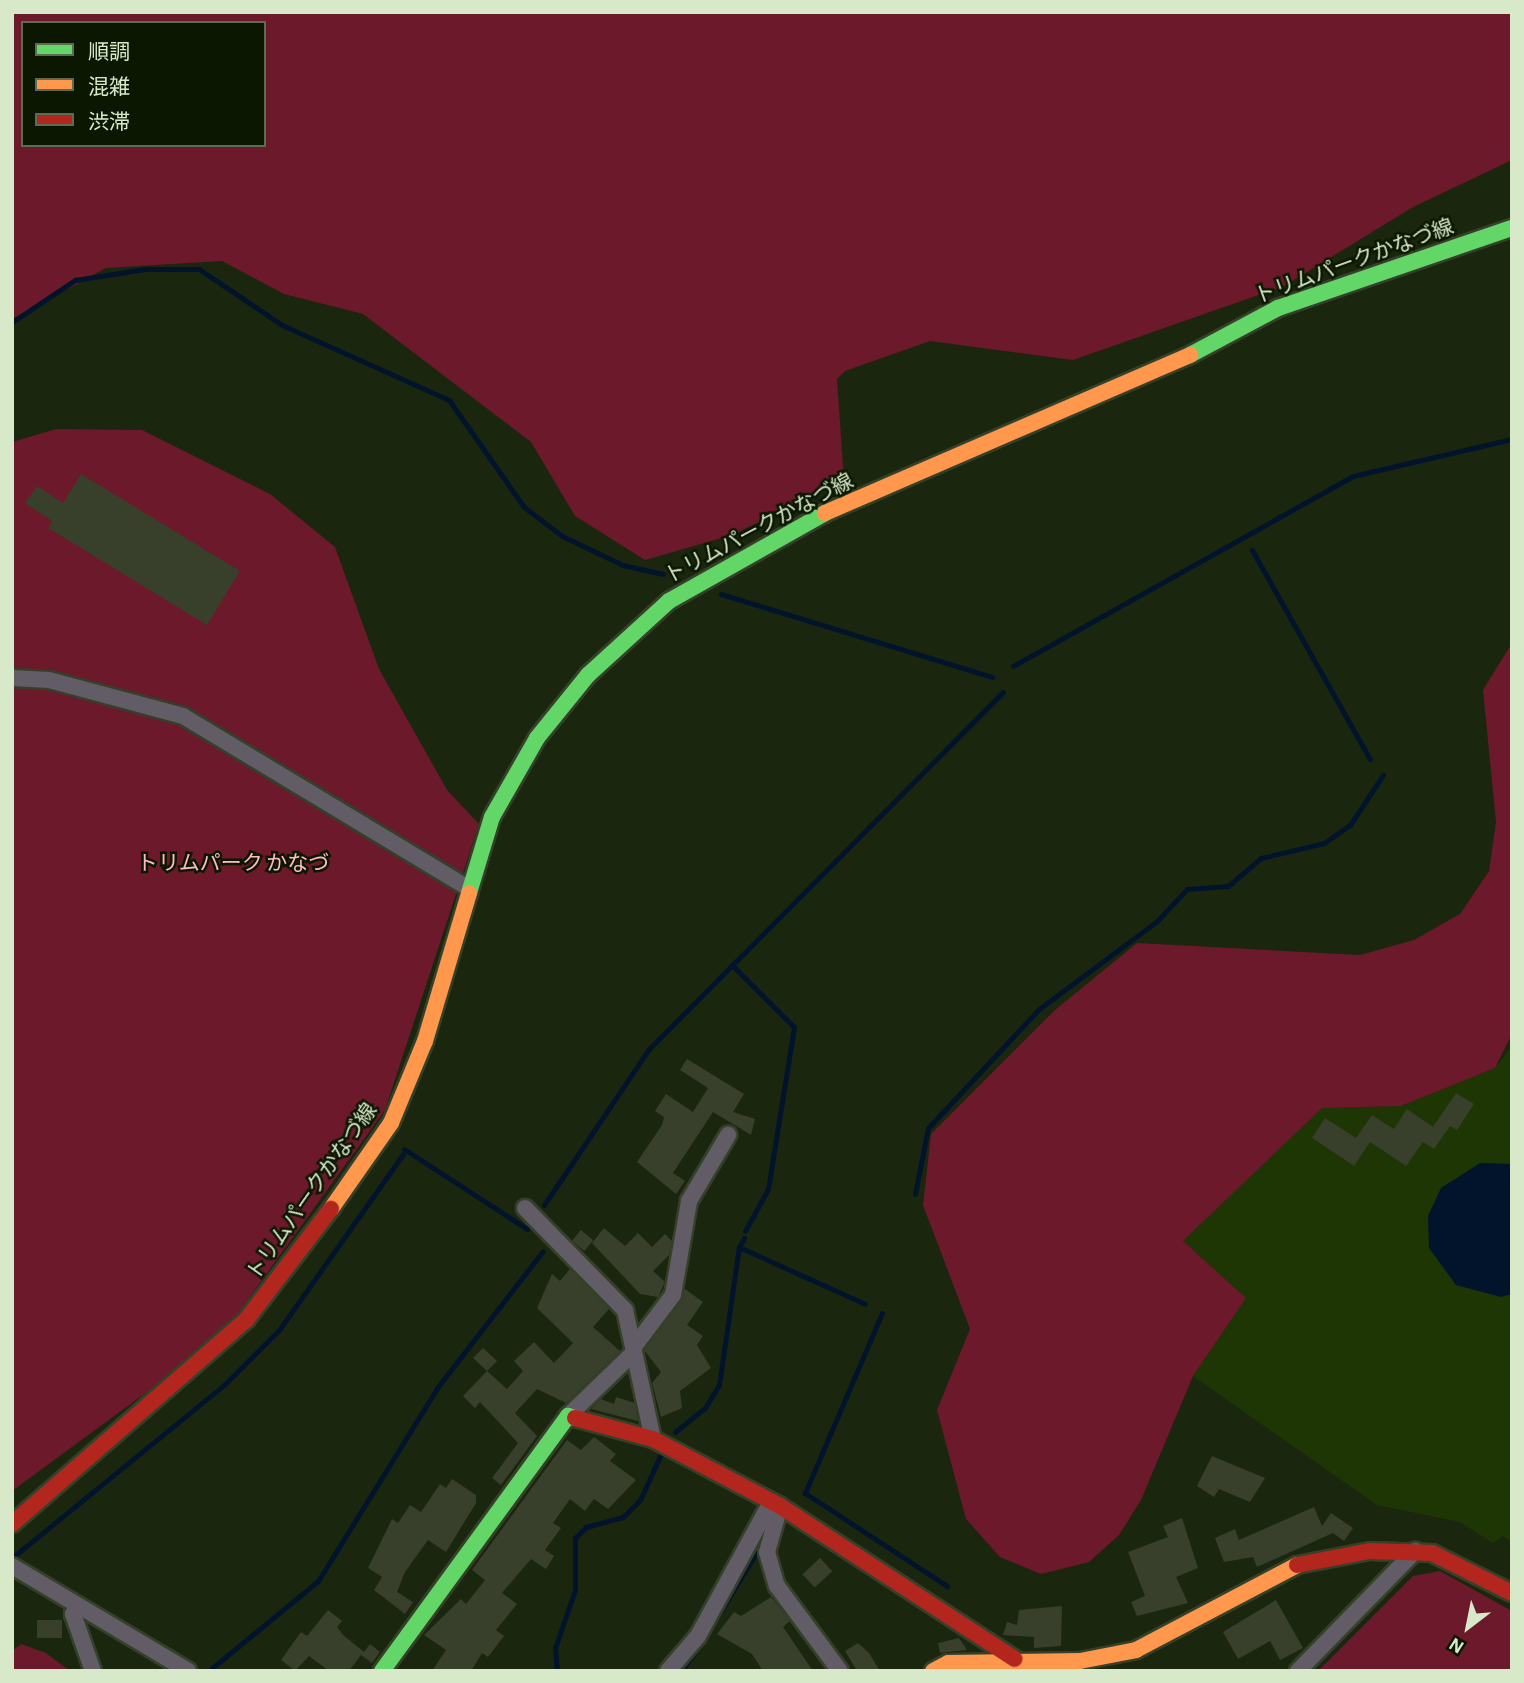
<!DOCTYPE html>
<meta charset="utf-8">
<style>
body{margin:0}
#map{position:relative;width:1524px;height:1683px;overflow:hidden;background:#1b260e;font-family:"Alegreya Sans","Noto Sans JP",sans-serif}
div>[style]{position:absolute}
[style*='--x']{left:calc(var(--x)*1px);top:calc(var(--y)*1px);width:calc(var(--w)*1px);rotate:calc(var(--a)*1deg)}
.built>*{inset:0;background:#1e3604}
.green>*{inset:0;background:#6b192b}
.water>*{inset:0;background:#02142b}
.stream>*{height:5px;margin:-2.5px;padding:0 2.5px;transform-origin:2.5px;border-radius:2.5px;background:#02142b}
.building>*{inset:0;background:#383f2b;transform-origin:0 0}
.roads{filter:drop-shadow(2px 0 #35402a) drop-shadow(-2px 0 #35402a) drop-shadow(0 2px #35402a) drop-shadow(0 -2px #35402a)}
.street>*{height:16px;margin:-8px;padding:0 8px;transform-origin:8px;border-radius:8px;background:#625c66}
.fast>*{height:16px;margin:-8px;padding:0 8px;transform-origin:8px;border-radius:8px;background:#63d668}
.slow>*{height:16px;margin:-8px;padding:0 8px;transform-origin:8px;border-radius:8px;background:#ff974d}
.jam>*{height:16px;margin:-8px;padding:0 8px;transform-origin:8px;border-radius:8px;background:#b3261e}
span{translate:-50% -50%;white-space:nowrap;text-align:center;line-height:1.15;-webkit-text-stroke:5px #0b1701;paint-order:stroke}
.street-label{font-size:21px;color:#d7e9c9}
.park-label{font-size:21px;color:#febbc2}
.frame{position:absolute;inset:0;border:14px solid #d7e9c9;pointer-events:none}
.legend{position:absolute;left:21px;top:21px;width:245px;height:126px;box-sizing:border-box;background:#0b1701;border:2px solid #5d6b51;margin:0;padding:9px 12px;list-style:none;font-size:21px;color:#d7e9c9}
.legend li{display:flex;align-items:center;gap:14px;height:35px}
.legend b{width:35px;border:2px solid #5d6b51}
.north{position:absolute;left:1433px;top:1592px;width:70px;height:70px;-webkit-text-stroke:5px #0b1701;paint-order:stroke;rotate:212deg;font-size:19px;font-weight:700;line-height:28px;text-align:center;color:#d7e9c9}
.north::after{content:'';display:block;margin:auto;width:24px;height:32px;background:#d7e9c9;clip-path:polygon(50% 0,100% 100%,50% 72%,0 100%)}
</style>
<div id="map">
<div class="built">
<div style="clip-path:polygon(1512px 1046px,1512px 1542px,1503px 1536px,1493px 1543px,1460px 1522px,1377px 1505px,1193px 1376px,1246px 1298px,1183px 1241px,1322px 1107px,1401px 1106px,1495px 1068px)"></div>
</div>
<div class="green">
<div style="clip-path:polygon(evenodd,12px 12px,1512px 12px,1512px 160px,1413px 207px,1284px 286px,1073px 360px,930px 341px,845px 371px,837px 379px,844px 481px,732px 535px,645px 560px,575px 516px,531px 442px,363px 314px,284px 294px,222px 261px,106px 268px,12px 319px,12px 12px,23px 23px,264px 23px,264px 145px,23px 145px,23px 23px)"></div>
<div style="clip-path:polygon(56px 429px,142px 430px,270px 494px,335px 547px,379px 669px,447px 790px,479px 824px,385px 1110px,236px 1316px,200px 1353px,12px 1491px,12px 442px)"></div>
<div style="clip-path:polygon(1512px 643px,1512px 1034px,1495px 1068px,1401px 1106px,1322px 1108px,1183px 1241px,1246px 1298px,1193px 1376px,1141px 1500px,1119px 1535px,1089px 1562px,1041px 1574px,1000px 1557px,966px 1519px,937px 1410px,970px 1329px,923px 1205px,931px 1134px,1055px 1010px,1137px 943px,1360px 955px,1414px 940px,1460px 914px,1489px 871px,1496px 822px,1483px 690px)"></div>
<div style="clip-path:polygon(1440px 1571px,1512px 1611px,1512px 1671px,1318px 1671px,1413px 1576px)"></div>
<div style="clip-path:polygon(21px 1644px,46px 1653px,70px 1671px,12px 1671px,12px 1651px)"></div>
</div>
<div class="water">
<div style="clip-path:polygon(1480px 1163px,1512px 1164px,1512px 1294px,1501px 1297px,1456px 1285px,1429px 1248px,1428px 1216px,1441px 1188px)"></div>
</div>
<div class="stream">
<div style="--x:12;--y:322;--w:76;--a:-33.7"></div>
<div style="--x:75;--y:280;--w:71;--a:-8.9"></div>
<div style="--x:145;--y:269;--w:54;--a:0"></div>
<div style="--x:199;--y:269;--w:100;--a:34"></div>
<div style="--x:282;--y:325;--w:183;--a:24.2"></div>
<div style="--x:449;--y:400;--w:131;--a:55"></div>
<div style="--x:524;--y:507;--w:48;--a:37.3"></div>
<div style="--x:562;--y:536;--w:68;--a:25.4"></div>
<div style="--x:623;--y:565;--w:41;--a:12.7"></div>
<div style="--x:1252;--y:550;--w:240;--a:60.6"></div>
<div style="--x:721;--y:594;--w:284;--a:17"></div>
<div style="--x:1013;--y:666;--w:389;--a:-29.2"></div>
<div style="--x:1353;--y:476;--w:163;--a:-13.1"></div>
<div style="--x:732;--y:965;--w:88;--a:45"></div>
<div style="--x:794;--y:1027;--w:164;--a:99.1"></div>
<div style="--x:768;--y:1189;--w:48;--a:118.7"></div>
<div style="--x:404;--y:1149;--w:147;--a:33"></div>
<div style="--x:915;--y:1194;--w:67;--a:-78.9"></div>
<div style="--x:928;--y:1128;--w:163;--a:-47"></div>
<div style="--x:1039;--y:1009;--w:147;--a:-36.7"></div>
<div style="--x:1157;--y:921;--w:44;--a:-46.8"></div>
<div style="--x:1187;--y:889;--w:41;--a:-4.2"></div>
<div style="--x:1228;--y:886;--w:43;--a:-40.3"></div>
<div style="--x:1261;--y:858;--w:65;--a:-13.4"></div>
<div style="--x:1324;--y:843;--w:32;--a:-35"></div>
<div style="--x:1350;--y:825;--w:60;--a:-56.6"></div>
<div style="--x:544;--y:1205;--w:187;--a:-56.1"></div>
<div style="--x:648;--y:1050;--w:504;--a:-45.24"></div>
<div style="--x:744;--y:1238;--w:10;--a:119"></div>
<div style="--x:739;--y:1247;--w:138;--a:24.3"></div>
<div style="--x:882;--y:1313;--w:196;--a:113.2"></div>
<div style="--x:805;--y:1493;--w:170;--a:33.2"></div>
<div style="--x:675;--y:1432;--w:38;--a:-39"></div>
<div style="--x:705;--y:1408;--w:27;--a:-59"></div>
<div style="--x:719;--y:1385;--w:139;--a:-81.8"></div>
<div style="--x:13;--y:1557;--w:272;--a:-39.2"></div>
<div style="--x:224;--y:1385;--w:78;--a:-45"></div>
<div style="--x:279;--y:1330;--w:215;--a:-54.8"></div>
<div style="--x:716;--y:1619;--w:81;--a:-58.7"></div>
<div style="--x:212;--y:1668;--w:137;--a:-39.4"></div>
<div style="--x:318;--y:1581;--w:227;--a:-58.3"></div>
<div style="--x:437;--y:1388;--w:173;--a:-52.3"></div>
<div style="--x:557;--y:1671;--w:23;--a:-95"></div>
<div style="--x:555;--y:1648;--w:61;--a:-71"></div>
<div style="--x:575;--y:1590;--w:52;--a:-90"></div>
<div style="--x:575;--y:1538;--w:16;--a:-45"></div>
<div style="--x:586;--y:1527;--w:38;--a:-15"></div>
<div style="--x:623;--y:1517;--w:24;--a:-45"></div>
<div style="--x:640;--y:1500;--w:51;--a:-65.5"></div>
<div style="--x:681;--y:1671;--w:39;--a:-54"></div>
</div>
<div class="building">
<div style="clip-path:polygon(81px 474px,240px 571px,207px 625px,48px 528px,52px 521px,25px 503px,37px 486px,63px 503px)"></div>
<div style="clip-path:polygon(687px 1059px,744px 1094px,733px 1112px,755px 1119px,751px 1135px,713px 1112px,673px 1173px,685px 1181px,676px 1194px,637px 1162px,662px 1125px,664px 1117px,655px 1111px,666px 1094px,693px 1112px,708px 1088px,680px 1070px)"></div>
<div style="clip-path:polygon(1456px 1093px,1474px 1104px,1457px 1130px,1450px 1126px,1434px 1149px,1423px 1142px,1406px 1166px,1370px 1142px,1354px 1166px,1312px 1138px,1325px 1118px,1356px 1138px,1372px 1115px,1394px 1129px,1407px 1109px,1433px 1127px)"></div>
<div style="clip-path:polygon(604px 1228px,625px 1246px,638px 1233px,652px 1247px,665px 1234px,672px 1241px,669px 1255px,653px 1271px,665px 1282px,658px 1297px,640px 1294px,592px 1243px)"></div>
<div style="left:581px;top:1230px;width:16px;height:14px;rotate:40deg"></div>
<div style="clip-path:polygon(570px 1269px,609px 1309px,593px 1327px,620px 1351px,566px 1403px,537px 1389px,515px 1413px,537px 1436px,501px 1485px,492px 1478px,518px 1443px,480px 1402px,475px 1408px,463px 1396px,487px 1371px,473px 1358px,483px 1348px,497px 1361px,487px 1371px,507px 1389px,523px 1371px,514px 1361px,534px 1342px,554px 1363px,573px 1343px,537px 1308px,552px 1274px,560px 1281px)"></div>
<div style="clip-path:polygon(685px 1289px,703px 1302px,687px 1325px,703px 1336px,697px 1345px,711px 1368px,680px 1391px,682px 1408px,661px 1417px,652px 1383px,661px 1372px,644px 1350px)"></div>
<div style="clip-path:polygon(616px 1397px,635px 1403px,638px 1421px,591px 1409px,601px 1399px,614px 1404px)"></div>
<div style="clip-path:polygon(594px 1437px,616px 1454px,610px 1461px,636px 1480px,608px 1509px,594px 1499px,585px 1511px,570px 1499px,553px 1523px,561px 1528px,545px 1550px,554px 1556px,546px 1569px,531px 1559px,502px 1593px,517px 1604px,496px 1630px,504px 1636px,488px 1657px,482px 1653px,471px 1671px,432px 1671px,446px 1650px,424px 1635px,461px 1599px,466px 1604px,485px 1580px,472px 1570px,567px 1440px,581px 1450px)"></div>
<div style="clip-path:polygon(1212px 1456px,1265px 1478px,1250px 1502px,1219px 1489px,1214px 1497px,1197px 1486px)"></div>
<div style="clip-path:polygon(452px 1479px,476px 1495px,476px 1503px,446px 1552px,428px 1540px,405px 1572px,397px 1592px,413px 1602px,405px 1614px,374px 1590px,382px 1577px,368px 1568px,392px 1519px,398px 1523px,410px 1505px,421px 1512px,440px 1484px,446px 1488px)"></div>
<div style="clip-path:polygon(1314px 1507px,1322px 1526px,1331px 1513px,1353px 1528px,1344px 1541px,1333px 1533px,1257px 1567px,1253px 1557px,1224px 1562px,1215px 1538px,1235px 1529px,1239px 1540px)"></div>
<div style="clip-path:polygon(1182px 1518px,1198px 1568px,1176px 1577px,1188px 1603px,1137px 1616px,1131px 1602px,1145px 1596px,1128px 1552px,1168px 1537px,1163px 1526px)"></div>
<div style="left:820px;top:1558px;width:18px;height:24px;rotate:47deg"></div>
<div style="clip-path:polygon(771px 1597px,790px 1621px,783px 1627px,813px 1671px,763px 1671px,752px 1654px,717px 1634px,734px 1612px,741px 1616px)"></div>
<div style="clip-path:polygon(1276px 1600px,1303px 1648px,1280px 1660px,1270px 1641px,1238px 1659px,1223px 1632px)"></div>
<div style="clip-path:polygon(1062px 1606px,1061px 1646px,1034px 1648px,1034px 1637px,1003px 1635px,1007px 1622px,1017px 1625px,1019px 1610px)"></div>
<div style="clip-path:polygon(328px 1610px,342px 1621px,337px 1627px,343px 1635px,364px 1652px,370px 1644px,380px 1652px,372px 1663px,361px 1655px,349px 1671px,329px 1671px,309px 1656px,295px 1671px,281px 1660px,301px 1632px,307px 1636px)"></div>
<div style="left:37px;top:1620px;width:25px;height:18px"></div>
<div style="clip-path:polygon(959px 1638px,967px 1650px,940px 1653px,938px 1643px)"></div>
<div style="clip-path:polygon(858px 1643px,869px 1653px,880px 1671px,857px 1671px,845px 1651px)"></div>
</div>
<div class="roads">
<div class="street">
<div style="--x:12;--y:678;--w:37;--a:3"></div>
<div style="--x:49;--y:680;--w:139;--a:15"></div>
<div style="--x:183;--y:716;--w:333;--a:31.1"></div>
<div style="--x:525;--y:1208;--w:143;--a:45.6"></div>
<div style="--x:625;--y:1310;--w:132;--a:77.8"></div>
<div style="--x:633;--y:1348;--w:66;--a:-53"></div>
<div style="--x:673;--y:1295;--w:95;--a:-80.3"></div>
<div style="--x:689;--y:1201;--w:77;--a:-59.4"></div>
<div style="--x:568;--y:1416;--w:86;--a:-44.1"></div>
<div style="--x:780;--y:1506;--w:48;--a:105.8"></div>
<div style="--x:767;--y:1552;--w:35;--a:74"></div>
<div style="--x:777;--y:1586;--w:106;--a:53.5"></div>
<div style="--x:12;--y:1566;--w:205;--a:30.8"></div>
<div style="--x:80;--y:1609;--w:9;--a:144"></div>
<div style="--x:73;--y:1614;--w:60;--a:70.7"></div>
<div style="--x:668;--y:1671;--w:46;--a:-49.4"></div>
<div style="--x:698;--y:1636;--w:153;--a:-61.4"></div>
<div style="--x:1298;--y:1671;--w:168;--a:-45.7"></div>
</div>
<div class="fast">
<div style="--x:1190;--y:355;--w:100;--a:-28.1"></div>
<div style="--x:1278;--y:308;--w:247;--a:-18.9"></div>
<div style="--x:469;--y:893;--w:79;--a:-73.2"></div>
<div style="--x:492;--y:817;--w:91;--a:-60.3"></div>
<div style="--x:537;--y:738;--w:81;--a:-51"></div>
<div style="--x:588;--y:675;--w:110;--a:-42.4"></div>
<div style="--x:669;--y:601;--w:179;--a:-29.4"></div>
<div style="--x:382;--y:1671;--w:316;--a:-53.9"></div>
<div style="--x:568;--y:1416;--w:7;--a:16"></div>
</div>
<div class="slow">
<div style="--x:825;--y:513;--w:398;--a:-23.4"></div>
<div style="--x:331;--y:1209;--w:105;--a:-55.1"></div>
<div style="--x:391;--y:1123;--w:89;--a:-67.5"></div>
<div style="--x:425;--y:1041;--w:154;--a:-73.4"></div>
<div style="--x:933;--y:1671;--w:17;--a:-28"></div>
<div style="--x:948;--y:1663;--w:132;--a:-0.9"></div>
<div style="--x:1080;--y:1661;--w:57;--a:-11.1"></div>
<div style="--x:1136;--y:1650;--w:182;--a:-27.8"></div>
</div>
<div class="jam">
<div style="--x:575;--y:1418;--w:81;--a:15.1"></div>
<div style="--x:653;--y:1439;--w:144;--a:27.8"></div>
<div style="--x:780;--y:1506;--w:280;--a:33.1"></div>
<div style="--x:12;--y:1524;--w:310;--a:-41.1"></div>
<div style="--x:246;--y:1320;--w:140;--a:-52.6"></div>
<div style="--x:1297;--y:1565;--w:74;--a:-10.9"></div>
<div style="--x:1370;--y:1551;--w:62;--a:1.8"></div>
<div style="--x:1432;--y:1553;--w:89;--a:26.6"></div>
</div>
</div>
<div class="street-label">
<span style="left:1354px;top:262px;rotate:-20deg">トリムパークかなづ線</span>
<span style="left:759px;top:529px;rotate:-28deg">トリムパークかなづ線</span>
<span style="left:312px;top:1192px;rotate:-55deg">トリムパークかなづ線</span>
</div>
<div class="park-label">
<span style="left:233px;top:864px">トリムパーク かなづ</span>
</div>
<div class="frame"></div>
<ul class="legend">
<li><b style="height:9px;background:#63d668"></b>順調</li>
<li><b style="height:9px;background:#ff974d"></b>混雑</li>
<li><b style="height:9px;background:#b3261e"></b>渋滞</li>
</ul>
<div class="north">N</div>
</div>
